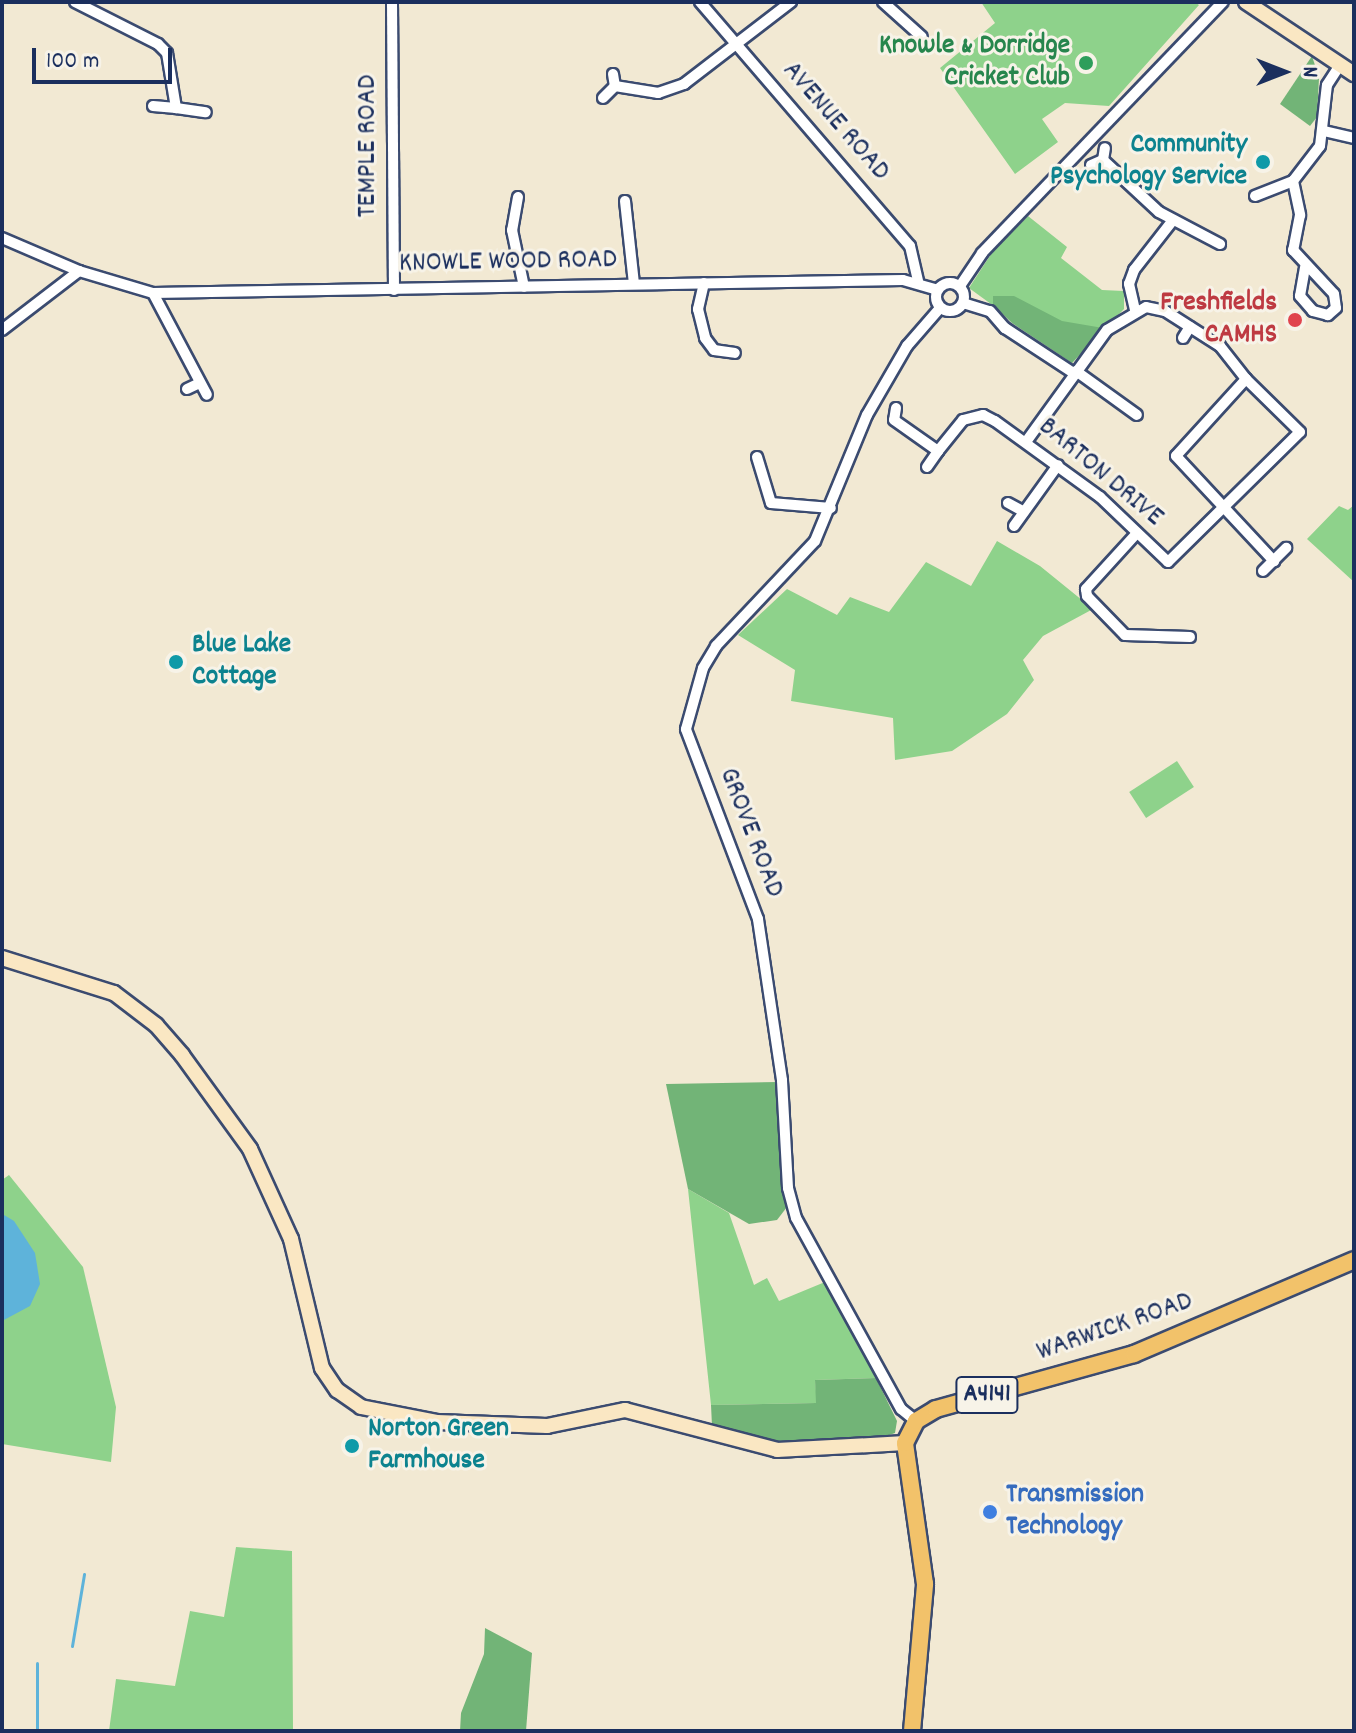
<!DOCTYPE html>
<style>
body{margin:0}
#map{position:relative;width:1356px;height:1733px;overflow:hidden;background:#f2e9d3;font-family:Dekko,sans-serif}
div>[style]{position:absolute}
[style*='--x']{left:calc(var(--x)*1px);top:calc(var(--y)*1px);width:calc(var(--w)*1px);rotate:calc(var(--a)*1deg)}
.green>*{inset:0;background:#8ed28b;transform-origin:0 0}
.forest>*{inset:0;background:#72b477}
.water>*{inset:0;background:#5eb3da}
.stream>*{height:3px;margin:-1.5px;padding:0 1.5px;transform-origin:1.5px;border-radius:1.5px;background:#5eb3da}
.roads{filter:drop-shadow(2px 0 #3b4b70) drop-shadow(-2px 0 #3b4b70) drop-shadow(0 2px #3b4b70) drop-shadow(0 -2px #3b4b70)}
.street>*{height:10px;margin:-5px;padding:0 5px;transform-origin:5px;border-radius:5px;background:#fff}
.street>.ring{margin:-5px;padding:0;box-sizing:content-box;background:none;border:10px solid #fff;border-radius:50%}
.secondary>*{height:14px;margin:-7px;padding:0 7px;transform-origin:7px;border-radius:7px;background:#fae7c3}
.primary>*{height:16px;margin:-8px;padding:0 8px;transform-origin:8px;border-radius:8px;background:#f2c26a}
.dots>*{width:22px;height:22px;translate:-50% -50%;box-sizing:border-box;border:4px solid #f7f3e8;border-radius:50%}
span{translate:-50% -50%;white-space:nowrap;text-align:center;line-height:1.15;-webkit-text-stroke:6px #f7f3e8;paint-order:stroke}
.shield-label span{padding:2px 6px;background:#f7f3e8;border:2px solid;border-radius:6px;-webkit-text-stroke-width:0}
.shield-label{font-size:26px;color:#1b2f5e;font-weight:700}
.leisure-label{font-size:28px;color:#27864d;font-weight:700}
.right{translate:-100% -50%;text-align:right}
.street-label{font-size:28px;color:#1b2f5e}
.culture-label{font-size:28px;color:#0d838f;font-weight:700}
.left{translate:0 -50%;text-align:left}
.health-label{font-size:28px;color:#be3a42;font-weight:700}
.shop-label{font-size:28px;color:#366cbe;font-weight:700}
.frame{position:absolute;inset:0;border:4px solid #1b2f5e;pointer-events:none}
.north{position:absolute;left:1244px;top:32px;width:80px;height:80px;-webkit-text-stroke:6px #f7f3e8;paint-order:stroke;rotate:90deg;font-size:22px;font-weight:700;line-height:32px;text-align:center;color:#1b2f5e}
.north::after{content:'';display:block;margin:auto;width:28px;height:36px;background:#1b2f5e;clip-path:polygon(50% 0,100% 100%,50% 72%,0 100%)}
.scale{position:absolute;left:32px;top:48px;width:140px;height:36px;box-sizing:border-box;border:4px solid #1b2f5e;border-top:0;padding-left:10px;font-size:24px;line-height:28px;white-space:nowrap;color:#1b2f5e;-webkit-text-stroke:6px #f7f3e8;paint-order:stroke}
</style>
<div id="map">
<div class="green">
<div style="clip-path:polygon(981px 2px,1195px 2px,1199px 5px,1109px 106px,1065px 103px,1042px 119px,1058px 142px,1015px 174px,940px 68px,995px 23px)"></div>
<div style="clip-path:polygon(1028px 216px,1067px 247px,1061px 258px,1102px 290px,1124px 291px,1124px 309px,1072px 363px,969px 288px,993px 251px)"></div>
<div style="clip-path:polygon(1354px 505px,1354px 582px,1307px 539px,1339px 506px,1348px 510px)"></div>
<div style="clip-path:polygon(997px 541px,1040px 566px,1093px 609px,1043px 636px,1023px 660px,1034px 680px,1007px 714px,952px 751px,895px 760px,893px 718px,791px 701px,795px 670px,738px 635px,787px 589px,837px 615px,850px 597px,889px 612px,926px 562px,971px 586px)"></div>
<div style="left:1177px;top:761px;width:31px;height:57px;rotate:57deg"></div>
<div style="clip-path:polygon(9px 1175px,83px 1267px,116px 1407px,111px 1462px,2px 1444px,2px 1180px)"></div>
<div style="clip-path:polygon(688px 1189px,729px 1213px,754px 1285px,767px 1278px,779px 1301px,825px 1282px,876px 1378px,815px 1380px,817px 1403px,711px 1405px)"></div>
<div style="clip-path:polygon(236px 1547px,292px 1551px,293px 1731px,109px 1731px,116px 1679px,175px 1686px,190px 1611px,224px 1617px)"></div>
</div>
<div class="forest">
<div style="clip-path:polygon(1312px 56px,1319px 78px,1317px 117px,1310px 126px,1280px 104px)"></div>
<div style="clip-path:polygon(993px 296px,1014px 296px,1062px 321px,1103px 328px,1072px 363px,1012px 323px,993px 305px)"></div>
<div style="clip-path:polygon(778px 1082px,787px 1207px,777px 1220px,749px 1224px,688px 1189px,666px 1084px)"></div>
<div style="clip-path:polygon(876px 1378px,897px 1421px,895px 1433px,875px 1440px,777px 1443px,712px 1426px,711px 1405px,816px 1403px,815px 1380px)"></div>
<div style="clip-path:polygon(485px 1628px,532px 1653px,526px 1731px,460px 1731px,461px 1713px,484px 1654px)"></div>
</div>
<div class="water">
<div style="clip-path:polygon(4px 1215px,14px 1221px,35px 1253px,40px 1284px,30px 1306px,2px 1321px)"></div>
</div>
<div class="stream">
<div style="--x:72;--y:1646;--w:73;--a:-80.5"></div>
<div style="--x:37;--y:1663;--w:68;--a:90"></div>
</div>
<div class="roads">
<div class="street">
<div style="--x:75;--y:2;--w:93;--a:26.8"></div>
<div style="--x:158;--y:44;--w:13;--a:45"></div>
<div style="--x:167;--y:53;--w:56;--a:80.7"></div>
<div style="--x:176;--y:108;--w:30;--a:8"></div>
<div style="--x:392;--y:2;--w:288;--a:89.6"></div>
<div style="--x:700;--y:2;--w:322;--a:49.3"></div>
<div style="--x:910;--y:246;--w:36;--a:77"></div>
<div style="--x:883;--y:2;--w:52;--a:41.9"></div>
<div style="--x:613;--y:74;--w:12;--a:81"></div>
<div style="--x:603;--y:98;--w:17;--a:-45"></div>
<div style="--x:615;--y:86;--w:44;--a:9.2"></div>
<div style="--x:658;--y:93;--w:28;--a:-19"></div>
<div style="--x:684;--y:84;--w:135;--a:-37.5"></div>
<div style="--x:153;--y:106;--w:23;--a:5"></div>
<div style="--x:1324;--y:131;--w:31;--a:13"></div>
<div style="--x:1103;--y:160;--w:76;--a:42.9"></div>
<div style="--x:1159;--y:212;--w:69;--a:27.7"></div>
<div style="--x:1091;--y:165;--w:13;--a:-23"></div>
<div style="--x:1103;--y:160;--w:12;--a:-81"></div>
<div style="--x:1293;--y:181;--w:35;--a:78"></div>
<div style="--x:1300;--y:215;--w:36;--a:101"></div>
<div style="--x:1293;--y:250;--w:60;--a:47"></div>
<div style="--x:1334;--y:294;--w:14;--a:82"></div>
<div style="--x:1336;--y:308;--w:11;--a:139"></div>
<div style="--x:1328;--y:315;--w:16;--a:-165"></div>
<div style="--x:1313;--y:311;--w:20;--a:-131"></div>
<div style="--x:1300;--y:296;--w:29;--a:-80"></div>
<div style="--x:1255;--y:196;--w:41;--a:-21.5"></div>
<div style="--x:1293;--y:181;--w:44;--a:-52.4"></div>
<div style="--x:1320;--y:146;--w:61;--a:-83.5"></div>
<div style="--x:1327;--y:85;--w:24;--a:-57"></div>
<div style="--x:518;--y:197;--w:34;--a:100"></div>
<div style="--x:512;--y:230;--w:58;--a:78.1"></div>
<div style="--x:625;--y:201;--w:83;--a:83.8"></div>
<div style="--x:2;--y:238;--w:84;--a:23.2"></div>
<div style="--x:79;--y:271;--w:77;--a:16.6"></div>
<div style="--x:153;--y:293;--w:750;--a:-0.99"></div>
<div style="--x:903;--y:280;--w:36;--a:16"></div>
<div class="ring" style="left:936px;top:283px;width:18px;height:18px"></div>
<div style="--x:704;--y:283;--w:27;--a:103"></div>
<div style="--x:698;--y:309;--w:30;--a:76"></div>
<div style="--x:705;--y:338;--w:15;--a:53"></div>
<div style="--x:714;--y:350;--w:21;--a:8"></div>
<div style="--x:960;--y:286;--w:40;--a:-56"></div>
<div style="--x:982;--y:253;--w:348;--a:-46.2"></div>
<div style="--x:153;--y:293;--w:115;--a:62.1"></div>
<div style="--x:963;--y:303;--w:28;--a:17"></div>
<div style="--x:990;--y:311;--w:23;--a:49"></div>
<div style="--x:1005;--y:328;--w:84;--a:33.3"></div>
<div style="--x:1135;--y:310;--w:27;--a:-103"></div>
<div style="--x:1129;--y:284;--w:15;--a:-70"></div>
<div style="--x:1134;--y:270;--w:63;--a:-52"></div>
<div style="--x:2;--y:330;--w:97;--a:-37.5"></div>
<div style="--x:1183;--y:338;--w:13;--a:-58"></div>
<div style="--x:1076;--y:371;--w:75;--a:35.8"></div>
<div style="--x:1246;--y:379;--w:104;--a:132.3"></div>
<div style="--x:1176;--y:456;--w:144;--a:47"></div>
<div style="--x:187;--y:389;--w:14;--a:-25"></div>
<div style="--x:896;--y:408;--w:12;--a:99"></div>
<div style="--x:894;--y:420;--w:54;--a:35.2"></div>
<div style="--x:938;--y:451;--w:40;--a:-51"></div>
<div style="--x:963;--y:420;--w:21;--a:-14"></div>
<div style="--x:983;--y:415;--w:13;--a:27"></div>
<div style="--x:995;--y:421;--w:130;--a:35.9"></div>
<div style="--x:1100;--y:497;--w:94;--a:43.7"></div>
<div style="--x:1168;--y:562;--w:185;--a:-44.6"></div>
<div style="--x:1300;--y:432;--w:76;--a:-135.5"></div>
<div style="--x:1246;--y:379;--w:42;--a:-128.2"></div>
<div style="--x:1220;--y:346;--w:65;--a:-147.5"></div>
<div style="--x:1165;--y:311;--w:19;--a:-168"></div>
<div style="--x:1146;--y:307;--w:45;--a:149.5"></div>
<div style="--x:1107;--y:330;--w:138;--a:125.9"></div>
<div style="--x:757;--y:457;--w:48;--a:73.1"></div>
<div style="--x:771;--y:503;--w:60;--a:4.8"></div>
<div style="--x:927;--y:467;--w:19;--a:-55"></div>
<div style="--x:1008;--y:503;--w:18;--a:29"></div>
<div style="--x:1014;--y:526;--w:75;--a:-54.2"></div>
<div style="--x:1137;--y:533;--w:76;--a:132.3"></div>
<div style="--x:1086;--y:589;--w:7;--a:82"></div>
<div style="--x:1087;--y:596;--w:54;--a:45.7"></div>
<div style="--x:1125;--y:635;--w:65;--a:1.8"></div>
<div style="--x:1263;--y:571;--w:33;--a:-45"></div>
<div style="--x:916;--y:1421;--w:19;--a:-141"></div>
<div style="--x:901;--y:1409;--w:218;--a:-118.8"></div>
<div style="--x:796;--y:1218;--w:31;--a:-105"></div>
<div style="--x:788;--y:1188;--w:108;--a:-93.2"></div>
<div style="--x:782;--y:1080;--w:163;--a:-98.5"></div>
<div style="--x:758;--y:919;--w:203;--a:-110.8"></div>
<div style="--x:686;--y:729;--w:63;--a:-74.4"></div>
<div style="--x:703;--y:668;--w:26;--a:-59"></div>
<div style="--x:716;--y:646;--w:144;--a:-46.7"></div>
<div style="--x:815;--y:541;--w:136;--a:-67.6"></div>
<div style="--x:867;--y:415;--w:80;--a:-59.9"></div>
<div style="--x:907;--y:346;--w:50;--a:-49"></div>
</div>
<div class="secondary">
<div style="--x:1246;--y:2;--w:130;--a:33.7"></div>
<div style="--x:2;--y:958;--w:117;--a:17.4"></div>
<div style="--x:114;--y:993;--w:53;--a:37.3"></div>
<div style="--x:156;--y:1025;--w:40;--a:49"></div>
<div style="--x:182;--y:1055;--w:116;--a:54.1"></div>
<div style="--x:250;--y:1149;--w:99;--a:65.5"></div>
<div style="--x:291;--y:1239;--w:133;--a:76.5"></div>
<div style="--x:322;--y:1368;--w:27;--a:56"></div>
<div style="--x:337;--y:1390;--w:29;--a:35"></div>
<div style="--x:361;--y:1407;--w:77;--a:11.2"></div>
<div style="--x:437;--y:1422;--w:110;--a:2.1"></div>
<div style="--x:547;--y:1426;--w:80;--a:-11.6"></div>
<div style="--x:625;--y:1410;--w:157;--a:14.7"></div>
<div style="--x:777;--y:1450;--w:128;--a:-3.1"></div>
</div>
<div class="primary">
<div style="--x:912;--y:1731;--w:148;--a:-84.9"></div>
<div style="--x:925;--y:1584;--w:142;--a:-98.1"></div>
<div style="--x:905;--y:1443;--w:25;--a:-63"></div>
<div style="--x:916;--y:1421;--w:23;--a:-31"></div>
<div style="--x:936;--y:1409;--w:205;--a:-15.5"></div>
<div style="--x:1134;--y:1354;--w:239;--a:-23.1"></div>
</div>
</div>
<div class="dots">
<div style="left:1086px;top:63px;background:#2e9e5b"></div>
<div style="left:1263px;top:162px;background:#0f9aa8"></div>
<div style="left:1295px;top:320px;background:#e0444e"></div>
<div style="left:176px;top:662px;background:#0f9aa8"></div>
<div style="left:352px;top:1446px;background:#0f9aa8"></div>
<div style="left:990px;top:1512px;background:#3f7fe0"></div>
</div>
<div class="shield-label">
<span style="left:987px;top:1395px">A4141</span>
</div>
<div class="leisure-label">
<span class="right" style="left:1070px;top:63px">Knowle &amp; Dorridge<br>Cricket Club</span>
</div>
<div class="street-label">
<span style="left:835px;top:122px;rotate:49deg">AVENUE ROAD</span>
<span style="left:369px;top:146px;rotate:-90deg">TEMPLE ROAD</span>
<span style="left:508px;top:263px;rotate:-1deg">KNOWLE WOOD ROAD</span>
<span style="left:1100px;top:473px;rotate:40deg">BARTON DRIVE</span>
<span style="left:750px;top:833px;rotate:69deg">GROVE ROAD</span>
<span style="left:1115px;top:1328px;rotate:-19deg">WARWICK ROAD</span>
</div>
<div class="culture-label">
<span class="right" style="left:1247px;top:162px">Community<br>Psychology Service</span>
<span class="left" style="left:192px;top:662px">Blue Lake<br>Cottage</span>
<span class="left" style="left:368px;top:1446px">Norton Green<br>Farmhouse</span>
</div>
<div class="health-label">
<span class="right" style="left:1277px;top:320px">Freshfields<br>CAMHS</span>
</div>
<div class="shop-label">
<span class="left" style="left:1006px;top:1512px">Transmission<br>Technology</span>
</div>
<div class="frame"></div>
<div class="north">N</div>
<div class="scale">100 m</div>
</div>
